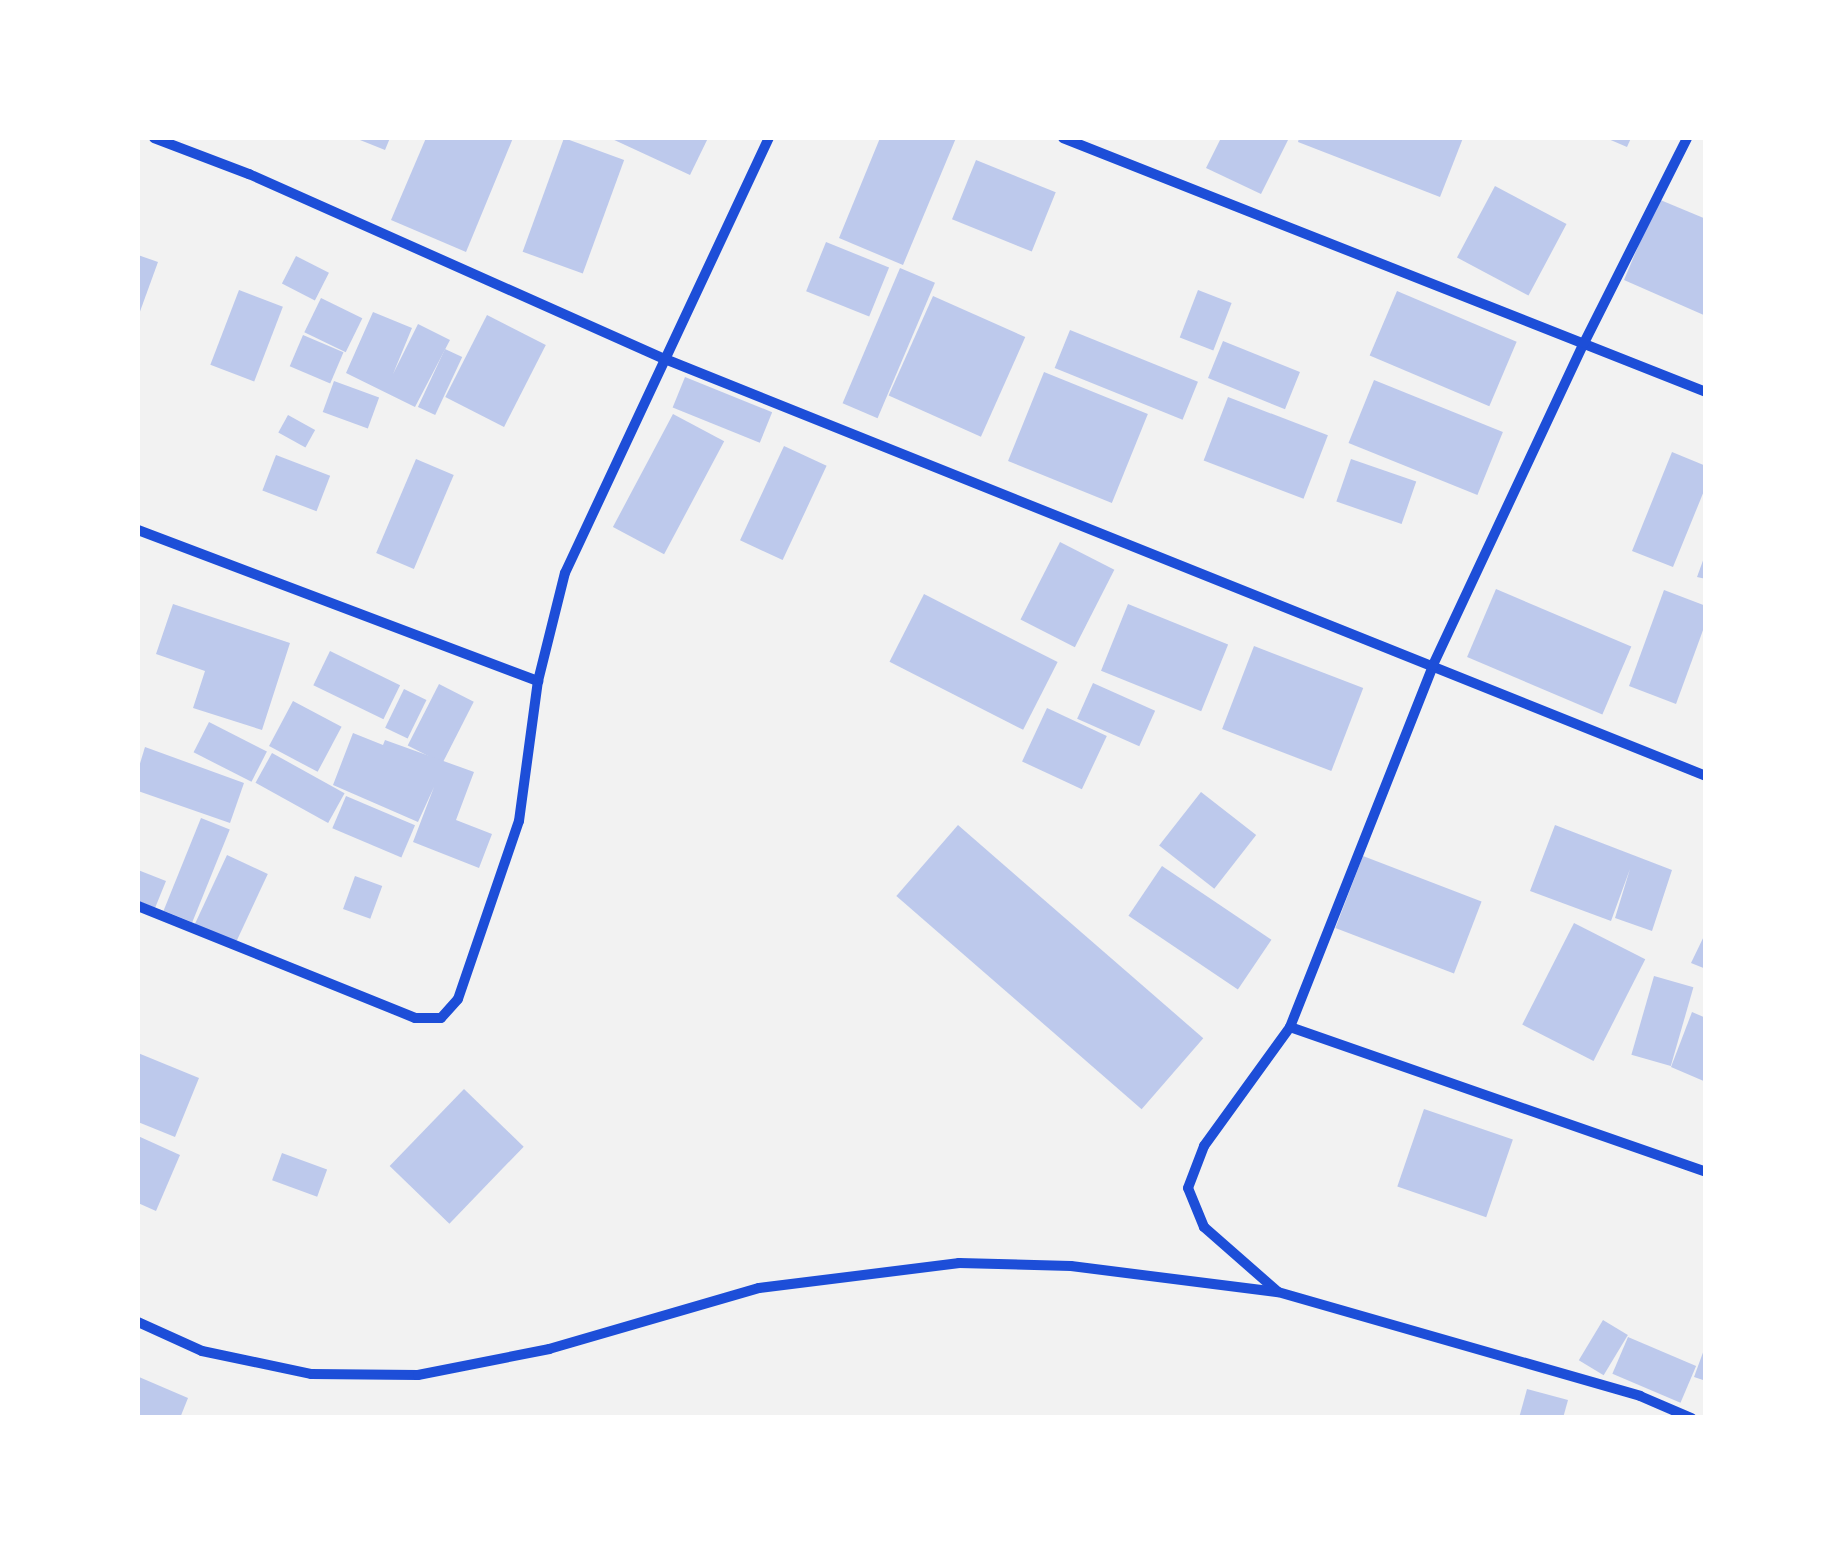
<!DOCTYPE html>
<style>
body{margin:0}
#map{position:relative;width:1843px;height:1555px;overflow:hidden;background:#f2f2f2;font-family:"PT Sans Narrow",sans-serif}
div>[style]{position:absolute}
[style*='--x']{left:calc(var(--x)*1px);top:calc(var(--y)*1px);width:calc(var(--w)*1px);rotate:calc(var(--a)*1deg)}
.building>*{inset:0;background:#bdc9ec;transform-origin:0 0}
.minor>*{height:10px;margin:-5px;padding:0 5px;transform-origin:5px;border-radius:5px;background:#1d4ed8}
span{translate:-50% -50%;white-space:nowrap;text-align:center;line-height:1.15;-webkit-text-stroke:8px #fff;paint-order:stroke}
.frame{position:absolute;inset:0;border:140px solid #fff;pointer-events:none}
</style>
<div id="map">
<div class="building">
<div style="clip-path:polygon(355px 138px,390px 138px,385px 150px)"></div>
<div style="clip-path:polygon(426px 138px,513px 138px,466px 252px,391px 220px)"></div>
<div style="left:564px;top:138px;width:64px;height:121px;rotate:20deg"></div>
<div style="clip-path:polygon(610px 138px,708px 138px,690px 175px)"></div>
<div style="clip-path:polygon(880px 138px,956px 138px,903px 265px,839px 238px)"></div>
<div style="clip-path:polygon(1221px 138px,1289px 138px,1261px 194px,1206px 168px)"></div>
<div style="clip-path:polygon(1299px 138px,1463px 138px,1440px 197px,1298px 142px)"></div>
<div style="clip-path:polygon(1606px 138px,1631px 138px,1627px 147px)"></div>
<div style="left:976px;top:160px;width:86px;height:64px;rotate:22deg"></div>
<div style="left:1495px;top:186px;width:81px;height:81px;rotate:28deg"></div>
<div style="clip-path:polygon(1658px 199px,1706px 219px,1706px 316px,1624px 280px)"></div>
<div style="left:826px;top:242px;width:68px;height:53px;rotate:22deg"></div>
<div style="clip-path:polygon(138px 255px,158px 262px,138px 317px)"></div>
<div style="left:296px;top:256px;width:37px;height:31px;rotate:27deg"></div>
<div style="left:900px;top:268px;width:38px;height:147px;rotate:23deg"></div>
<div style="left:239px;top:290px;width:47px;height:80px;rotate:21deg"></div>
<div style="left:1198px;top:290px;width:36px;height:51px;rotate:21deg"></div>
<div style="left:1397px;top:291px;width:130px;height:70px;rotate:23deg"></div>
<div style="left:933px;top:296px;width:101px;height:109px;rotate:24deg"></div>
<div style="left:321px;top:298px;width:46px;height:38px;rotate:26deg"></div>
<div style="clip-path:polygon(373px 312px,412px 328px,393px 374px,418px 324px,450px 340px,415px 407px,346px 373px)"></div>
<div style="left:487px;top:315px;width:66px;height:92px;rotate:27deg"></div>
<div style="left:1070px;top:330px;width:138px;height:41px;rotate:22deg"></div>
<div style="left:303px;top:335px;width:44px;height:34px;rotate:23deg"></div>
<div style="left:1223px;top:341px;width:83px;height:40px;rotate:22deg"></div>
<div style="left:445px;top:349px;width:19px;height:64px;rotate:25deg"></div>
<div style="left:1044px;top:372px;width:112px;height:96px;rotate:22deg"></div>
<div style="left:685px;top:377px;width:94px;height:33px;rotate:22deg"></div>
<div style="left:1374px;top:380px;width:139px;height:68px;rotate:22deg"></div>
<div style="left:334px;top:381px;width:48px;height:33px;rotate:20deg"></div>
<div style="left:1228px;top:397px;width:107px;height:68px;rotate:21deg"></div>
<div style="left:673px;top:414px;width:58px;height:128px;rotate:28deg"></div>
<div style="left:288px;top:415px;width:31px;height:20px;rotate:29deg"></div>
<div style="left:784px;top:446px;width:47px;height:104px;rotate:25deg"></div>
<div style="clip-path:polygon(1672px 452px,1706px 466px,1706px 486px,1673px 567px,1632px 551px)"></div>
<div style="left:276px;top:455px;width:58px;height:38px;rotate:21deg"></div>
<div style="left:416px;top:459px;width:41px;height:102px;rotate:23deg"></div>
<div style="left:1351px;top:459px;width:69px;height:45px;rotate:19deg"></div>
<div style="left:1060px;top:542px;width:61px;height:87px;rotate:27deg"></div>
<div style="clip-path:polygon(1705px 555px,1706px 555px,1706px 579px,1697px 577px)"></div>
<div style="left:1496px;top:589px;width:147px;height:74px;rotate:23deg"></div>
<div style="clip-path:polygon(1664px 590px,1706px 606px,1706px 622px,1676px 704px,1629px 686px)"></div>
<div style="left:924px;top:594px;width:150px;height:76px;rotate:27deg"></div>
<div style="clip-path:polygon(173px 604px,290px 643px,262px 730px,193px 708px,205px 671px,156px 654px)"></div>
<div style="left:1128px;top:604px;width:108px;height:72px;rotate:22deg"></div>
<div style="left:1254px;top:646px;width:117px;height:89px;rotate:21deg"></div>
<div style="left:330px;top:651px;width:78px;height:38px;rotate:26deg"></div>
<div style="left:1093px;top:683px;width:68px;height:39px;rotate:24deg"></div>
<div style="left:439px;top:684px;width:39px;height:69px;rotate:27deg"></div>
<div style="left:404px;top:689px;width:25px;height:43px;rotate:26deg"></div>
<div style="left:293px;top:701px;width:55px;height:51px;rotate:28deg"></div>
<div style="left:1047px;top:708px;width:66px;height:59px;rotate:25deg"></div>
<div style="left:209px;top:722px;width:65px;height:34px;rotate:27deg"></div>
<div style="clip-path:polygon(353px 733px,383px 745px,385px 740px,474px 772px,456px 820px,492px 834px,479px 868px,413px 842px,434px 787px,418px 822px,333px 785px)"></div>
<div style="clip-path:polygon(145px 747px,244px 783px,230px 823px,138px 791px,138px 770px)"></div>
<div style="left:272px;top:753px;width:83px;height:34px;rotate:29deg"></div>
<div style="left:1201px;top:792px;width:70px;height:68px;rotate:38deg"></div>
<div style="left:346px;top:796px;width:75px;height:35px;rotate:23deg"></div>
<div style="left:201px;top:818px;width:31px;height:100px;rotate:22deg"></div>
<div style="left:958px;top:825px;width:325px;height:94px;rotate:41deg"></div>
<div style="clip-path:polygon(1555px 825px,1672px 870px,1652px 931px,1615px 918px,1630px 869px,1611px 921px,1530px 891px)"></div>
<div style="left:227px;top:855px;width:45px;height:76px;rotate:25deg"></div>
<div style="left:1363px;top:856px;width:127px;height:77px;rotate:21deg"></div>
<div style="left:1162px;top:866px;width:132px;height:60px;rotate:34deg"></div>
<div style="clip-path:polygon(138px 870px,166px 881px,155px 908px,138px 901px)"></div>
<div style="left:355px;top:876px;width:29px;height:35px;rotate:20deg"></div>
<div style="left:1574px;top:923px;width:80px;height:114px;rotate:27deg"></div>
<div style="clip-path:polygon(1706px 932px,1706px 969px,1691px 963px)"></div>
<div style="left:1654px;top:976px;width:41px;height:82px;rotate:16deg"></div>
<div style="clip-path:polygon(1692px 1012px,1706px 1018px,1706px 1082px,1671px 1067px)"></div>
<div style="clip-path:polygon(138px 1053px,199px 1078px,175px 1137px,138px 1122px)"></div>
<div style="left:464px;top:1089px;width:83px;height:107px;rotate:44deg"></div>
<div style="left:1424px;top:1109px;width:94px;height:82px;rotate:19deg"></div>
<div style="clip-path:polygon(138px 1136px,180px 1155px,156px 1211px,138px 1203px)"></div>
<div style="left:282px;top:1153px;width:48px;height:29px;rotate:20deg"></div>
<div style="left:1603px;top:1320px;width:29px;height:47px;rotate:31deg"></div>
<div style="left:1628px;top:1337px;width:74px;height:40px;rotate:23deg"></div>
<div style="clip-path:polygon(1705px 1347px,1706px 1347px,1706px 1381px,1694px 1377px)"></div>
<div style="clip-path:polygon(139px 1377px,188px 1398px,180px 1418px,138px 1418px)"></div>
<div style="clip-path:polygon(1527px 1389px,1568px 1400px,1563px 1418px,1519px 1418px)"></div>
</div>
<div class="minor">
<div style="--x:154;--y:138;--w:102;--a:20.8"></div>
<div style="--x:249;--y:174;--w:455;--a:24"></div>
<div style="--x:665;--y:359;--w:1121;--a:21.83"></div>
<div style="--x:1063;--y:138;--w:691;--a:21.56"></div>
<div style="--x:138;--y:530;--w:428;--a:20.7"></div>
<div style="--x:138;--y:906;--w:299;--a:22"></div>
<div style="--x:415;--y:1018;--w:26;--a:0"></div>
<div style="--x:441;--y:1018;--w:25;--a:-48"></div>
<div style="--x:458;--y:999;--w:188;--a:-71.1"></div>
<div style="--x:519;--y:821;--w:141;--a:-82.3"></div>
<div style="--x:538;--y:681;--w:111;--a:-76"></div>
<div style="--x:565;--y:573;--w:480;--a:-64.9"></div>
<div style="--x:1290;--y:1027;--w:441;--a:19.2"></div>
<div style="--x:1277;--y:1291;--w:97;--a:-138.8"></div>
<div style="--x:1204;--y:1227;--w:42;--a:-112.3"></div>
<div style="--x:1188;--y:1188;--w:45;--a:-69.1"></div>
<div style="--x:1204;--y:1146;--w:147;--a:-54.1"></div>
<div style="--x:1290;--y:1027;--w:389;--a:-68.4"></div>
<div style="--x:1433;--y:665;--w:356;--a:-64.9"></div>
<div style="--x:1584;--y:343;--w:229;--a:-63.3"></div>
<div style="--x:138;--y:1322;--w:70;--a:24.4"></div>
<div style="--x:202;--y:1351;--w:111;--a:11.9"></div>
<div style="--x:311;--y:1374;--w:107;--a:0.5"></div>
<div style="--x:418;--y:1375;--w:134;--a:-11.2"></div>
<div style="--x:549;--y:1349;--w:219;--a:-16.2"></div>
<div style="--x:759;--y:1288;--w:202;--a:-7.1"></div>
<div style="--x:959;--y:1263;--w:112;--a:1.5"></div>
<div style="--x:1071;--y:1266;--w:209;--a:7.2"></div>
<div style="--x:1278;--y:1292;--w:377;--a:16"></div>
<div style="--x:1640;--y:1396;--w:56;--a:23.3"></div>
</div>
<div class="frame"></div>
</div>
